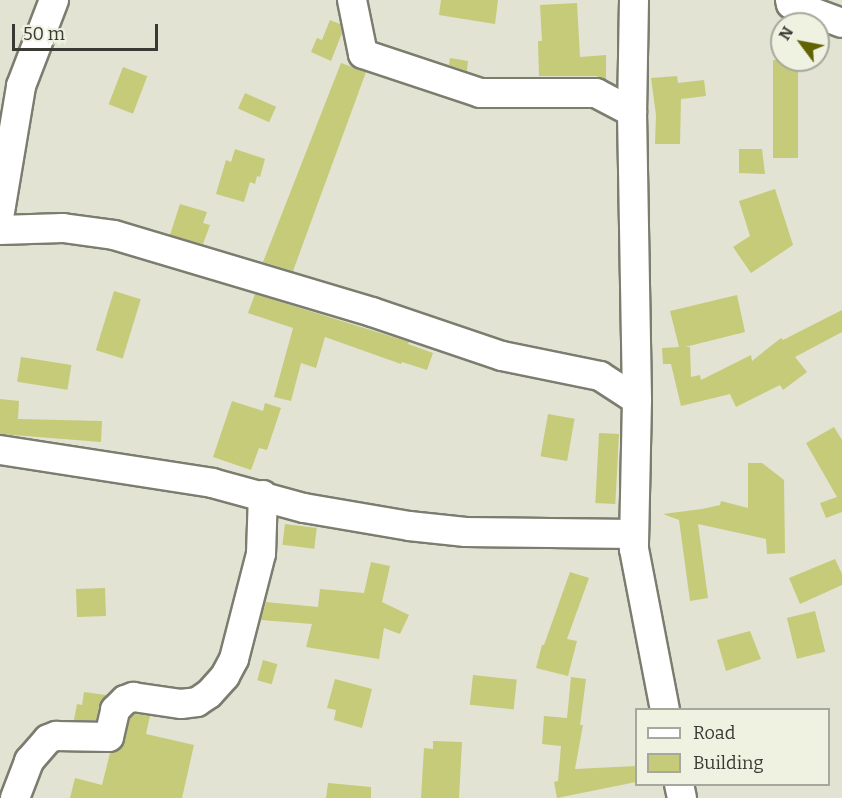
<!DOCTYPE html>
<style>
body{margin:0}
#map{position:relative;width:842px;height:798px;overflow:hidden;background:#e2e3d3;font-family:Bitter,serif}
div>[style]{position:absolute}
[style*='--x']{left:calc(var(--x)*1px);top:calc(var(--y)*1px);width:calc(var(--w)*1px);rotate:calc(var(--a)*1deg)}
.building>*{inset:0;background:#c5cb78;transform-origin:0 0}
.roads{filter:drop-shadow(2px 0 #7b7d6e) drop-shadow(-2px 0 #7b7d6e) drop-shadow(0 2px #7b7d6e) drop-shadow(0 -2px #7b7d6e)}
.minor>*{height:28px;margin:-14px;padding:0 14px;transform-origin:14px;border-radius:14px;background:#fff}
span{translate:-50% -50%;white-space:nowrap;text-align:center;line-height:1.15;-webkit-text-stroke:5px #eff1e1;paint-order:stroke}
.legend{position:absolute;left:635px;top:708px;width:195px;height:78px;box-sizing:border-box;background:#eff1e1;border:2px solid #a6a89b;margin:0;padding:8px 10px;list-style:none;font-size:18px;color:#393a33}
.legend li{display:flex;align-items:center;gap:12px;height:30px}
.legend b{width:30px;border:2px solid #a6a89b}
.north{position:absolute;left:770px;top:12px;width:60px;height:60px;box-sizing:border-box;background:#eff1e1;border:2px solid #a6a89b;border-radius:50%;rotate:302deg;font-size:16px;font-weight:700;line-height:24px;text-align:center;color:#393a33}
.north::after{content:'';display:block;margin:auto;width:21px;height:27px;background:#606300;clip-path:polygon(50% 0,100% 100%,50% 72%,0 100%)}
.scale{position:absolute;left:12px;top:24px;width:146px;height:27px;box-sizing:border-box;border:3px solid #393a33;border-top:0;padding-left:8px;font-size:18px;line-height:21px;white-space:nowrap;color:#393a33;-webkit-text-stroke:4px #eff1e1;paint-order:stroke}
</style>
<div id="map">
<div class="building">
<div style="clip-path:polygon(441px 0,498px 0,495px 24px,439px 15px)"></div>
<div style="clip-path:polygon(577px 3px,580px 57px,606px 55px,606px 80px,596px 76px,539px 76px,538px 41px,542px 41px,540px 5px)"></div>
<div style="clip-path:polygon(330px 20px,340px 24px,342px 33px,331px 61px,311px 52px,317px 38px,322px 40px)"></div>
<div style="clip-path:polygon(450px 58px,468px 61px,467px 71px,449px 65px)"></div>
<div style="left:773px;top:60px;width:25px;height:98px"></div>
<div style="clip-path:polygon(341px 63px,366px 72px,293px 271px,263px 262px)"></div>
<div style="left:123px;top:67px;width:26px;height:40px;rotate:21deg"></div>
<div style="clip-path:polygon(677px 76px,678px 83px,704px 80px,706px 96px,681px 99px,680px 144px,655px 144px,656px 115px,651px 78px)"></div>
<div style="left:245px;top:93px;width:34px;height:17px;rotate:24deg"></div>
<div style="clip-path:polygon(235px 149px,265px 159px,260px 177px,257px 176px,255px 184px,250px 182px,244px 202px,216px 194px,226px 160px,231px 162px)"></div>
<div style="clip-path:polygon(739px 149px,762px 149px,765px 174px,739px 173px)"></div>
<div style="clip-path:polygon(775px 189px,793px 245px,751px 273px,733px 247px,750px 236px,739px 201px)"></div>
<div style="clip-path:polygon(180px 204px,207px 212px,203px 223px,210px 225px,203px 244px,170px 235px)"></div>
<div style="left:114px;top:291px;width:28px;height:62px;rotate:17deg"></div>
<div style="clip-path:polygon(255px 294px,409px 342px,408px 344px,433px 353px,427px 370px,402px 362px,401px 364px,325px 337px,316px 368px,301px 363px,291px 401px,274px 397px,293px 328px,248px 313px)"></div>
<div style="clip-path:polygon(737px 295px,745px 332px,685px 347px,690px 347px,691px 377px,700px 375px,701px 380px,751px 355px,752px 361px,781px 338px,783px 340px,842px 310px,842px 332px,795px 357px,807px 372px,783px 390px,780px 385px,736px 407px,730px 394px,681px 406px,671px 364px,663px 364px,662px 348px,679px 347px,670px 311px)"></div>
<div style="left:21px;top:357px;width:51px;height:25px;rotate:9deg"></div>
<div style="clip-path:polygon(0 399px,19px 401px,18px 419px,102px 421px,101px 442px,0 434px)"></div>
<div style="clip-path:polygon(232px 401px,263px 411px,265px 403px,281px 408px,267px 450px,259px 448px,251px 470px,213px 457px)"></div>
<div style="left:548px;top:414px;width:27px;height:43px;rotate:10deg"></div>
<div style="clip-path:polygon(834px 427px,842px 440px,842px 512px,826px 518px,820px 503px,837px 497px,806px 443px)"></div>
<div style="left:599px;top:433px;width:20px;height:70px;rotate:3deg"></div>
<div style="clip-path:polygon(748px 463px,762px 463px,784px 480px,785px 553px,767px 554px,766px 539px,698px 524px,708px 598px,690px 601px,679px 520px,663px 514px,702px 509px,720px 505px,721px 501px,748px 508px)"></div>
<div style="left:285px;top:524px;width:32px;height:21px;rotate:7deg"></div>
<div style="clip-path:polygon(835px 559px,842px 574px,842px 585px,800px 604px,789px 578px)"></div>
<div style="clip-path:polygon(371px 562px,390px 566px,382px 602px,409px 615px,400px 634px,384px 628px,379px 659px,306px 647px,312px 624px,261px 620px,266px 602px,318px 607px,320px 589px,364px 593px)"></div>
<div style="clip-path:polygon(570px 572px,589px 578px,567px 639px,577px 641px,568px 676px,536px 668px,542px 645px,544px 645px)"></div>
<div style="left:105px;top:588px;width:28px;height:29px;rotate:88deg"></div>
<div style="left:815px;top:611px;width:42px;height:29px;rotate:76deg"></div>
<div style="clip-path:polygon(750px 631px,761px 659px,726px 671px,717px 640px)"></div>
<div style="left:263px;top:660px;width:15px;height:21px;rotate:16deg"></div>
<div style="left:473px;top:675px;width:44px;height:30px;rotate:6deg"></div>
<div style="clip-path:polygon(571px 677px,586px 679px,580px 725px,583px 725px,575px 769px,636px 766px,636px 782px,557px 798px,554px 782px,558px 781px,561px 746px,542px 744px,544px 716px,567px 718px)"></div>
<div style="clip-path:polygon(335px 679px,372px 689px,362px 728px,334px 720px,336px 710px,327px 708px)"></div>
<div style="clip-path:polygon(84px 692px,106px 695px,99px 706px,96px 720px,74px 720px,77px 704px,82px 705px)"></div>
<div style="clip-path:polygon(135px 714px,150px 716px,146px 734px,194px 745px,182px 798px,70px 798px,75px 778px,102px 785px,110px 753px,122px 747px,130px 718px)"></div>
<div style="clip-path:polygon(433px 741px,462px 742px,459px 798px,421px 798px,424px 748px,433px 749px)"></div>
<div style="clip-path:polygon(328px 783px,371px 787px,371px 798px,326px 798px)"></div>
</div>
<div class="roads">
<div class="minor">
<div style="--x:352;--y:0;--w:55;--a:78.5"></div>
<div style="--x:363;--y:54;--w:123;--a:18.4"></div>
<div style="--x:480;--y:93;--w:116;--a:0"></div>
<div style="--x:596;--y:93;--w:41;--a:27.8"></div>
<div style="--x:634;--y:0;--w:112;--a:91"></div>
<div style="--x:632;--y:112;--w:288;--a:89"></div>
<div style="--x:637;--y:400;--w:149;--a:91.2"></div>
<div style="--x:634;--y:549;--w:164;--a:79.1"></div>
<div style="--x:790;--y:0;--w:4;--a:76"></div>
<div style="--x:791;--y:4;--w:54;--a:20.4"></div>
<div style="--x:0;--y:212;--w:128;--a:-80.5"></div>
<div style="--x:21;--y:86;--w:92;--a:-69"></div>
<div style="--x:0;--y:230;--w:63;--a:-1.8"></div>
<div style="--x:63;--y:228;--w:51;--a:7.8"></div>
<div style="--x:114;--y:235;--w:269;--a:16.6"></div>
<div style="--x:372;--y:312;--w:137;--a:18.7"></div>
<div style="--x:502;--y:356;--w:100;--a:11.5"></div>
<div style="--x:600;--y:376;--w:44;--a:33"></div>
<div style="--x:0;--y:450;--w:215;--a:8.8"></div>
<div style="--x:212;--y:483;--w:95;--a:15.2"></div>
<div style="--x:304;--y:508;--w:107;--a:9.7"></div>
<div style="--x:409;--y:526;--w:57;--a:6"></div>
<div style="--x:466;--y:532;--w:168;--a:0.7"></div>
<div style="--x:679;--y:784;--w:14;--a:78"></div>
<div style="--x:15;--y:798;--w:40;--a:-69"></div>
<div style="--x:29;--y:761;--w:29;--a:-49"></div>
<div style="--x:48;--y:739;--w:9;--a:-21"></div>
<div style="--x:56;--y:736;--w:53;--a:1.1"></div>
<div style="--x:109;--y:737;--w:28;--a:-77"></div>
<div style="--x:115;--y:710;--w:14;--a:-45"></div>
<div style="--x:125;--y:700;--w:9;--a:-21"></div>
<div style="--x:133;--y:697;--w:49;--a:8.3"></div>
<div style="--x:181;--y:704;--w:16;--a:-7"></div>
<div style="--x:197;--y:702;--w:14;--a:-34"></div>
<div style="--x:209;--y:694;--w:24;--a:-48"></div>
<div style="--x:225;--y:676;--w:19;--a:-62"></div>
<div style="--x:234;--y:659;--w:108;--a:-75.6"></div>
<div style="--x:261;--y:554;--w:59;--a:-88.1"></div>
</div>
</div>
<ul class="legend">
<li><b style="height:8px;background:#fff"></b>Road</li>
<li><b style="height:16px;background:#c5cb78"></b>Building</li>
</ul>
<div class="north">N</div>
<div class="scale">50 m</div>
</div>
